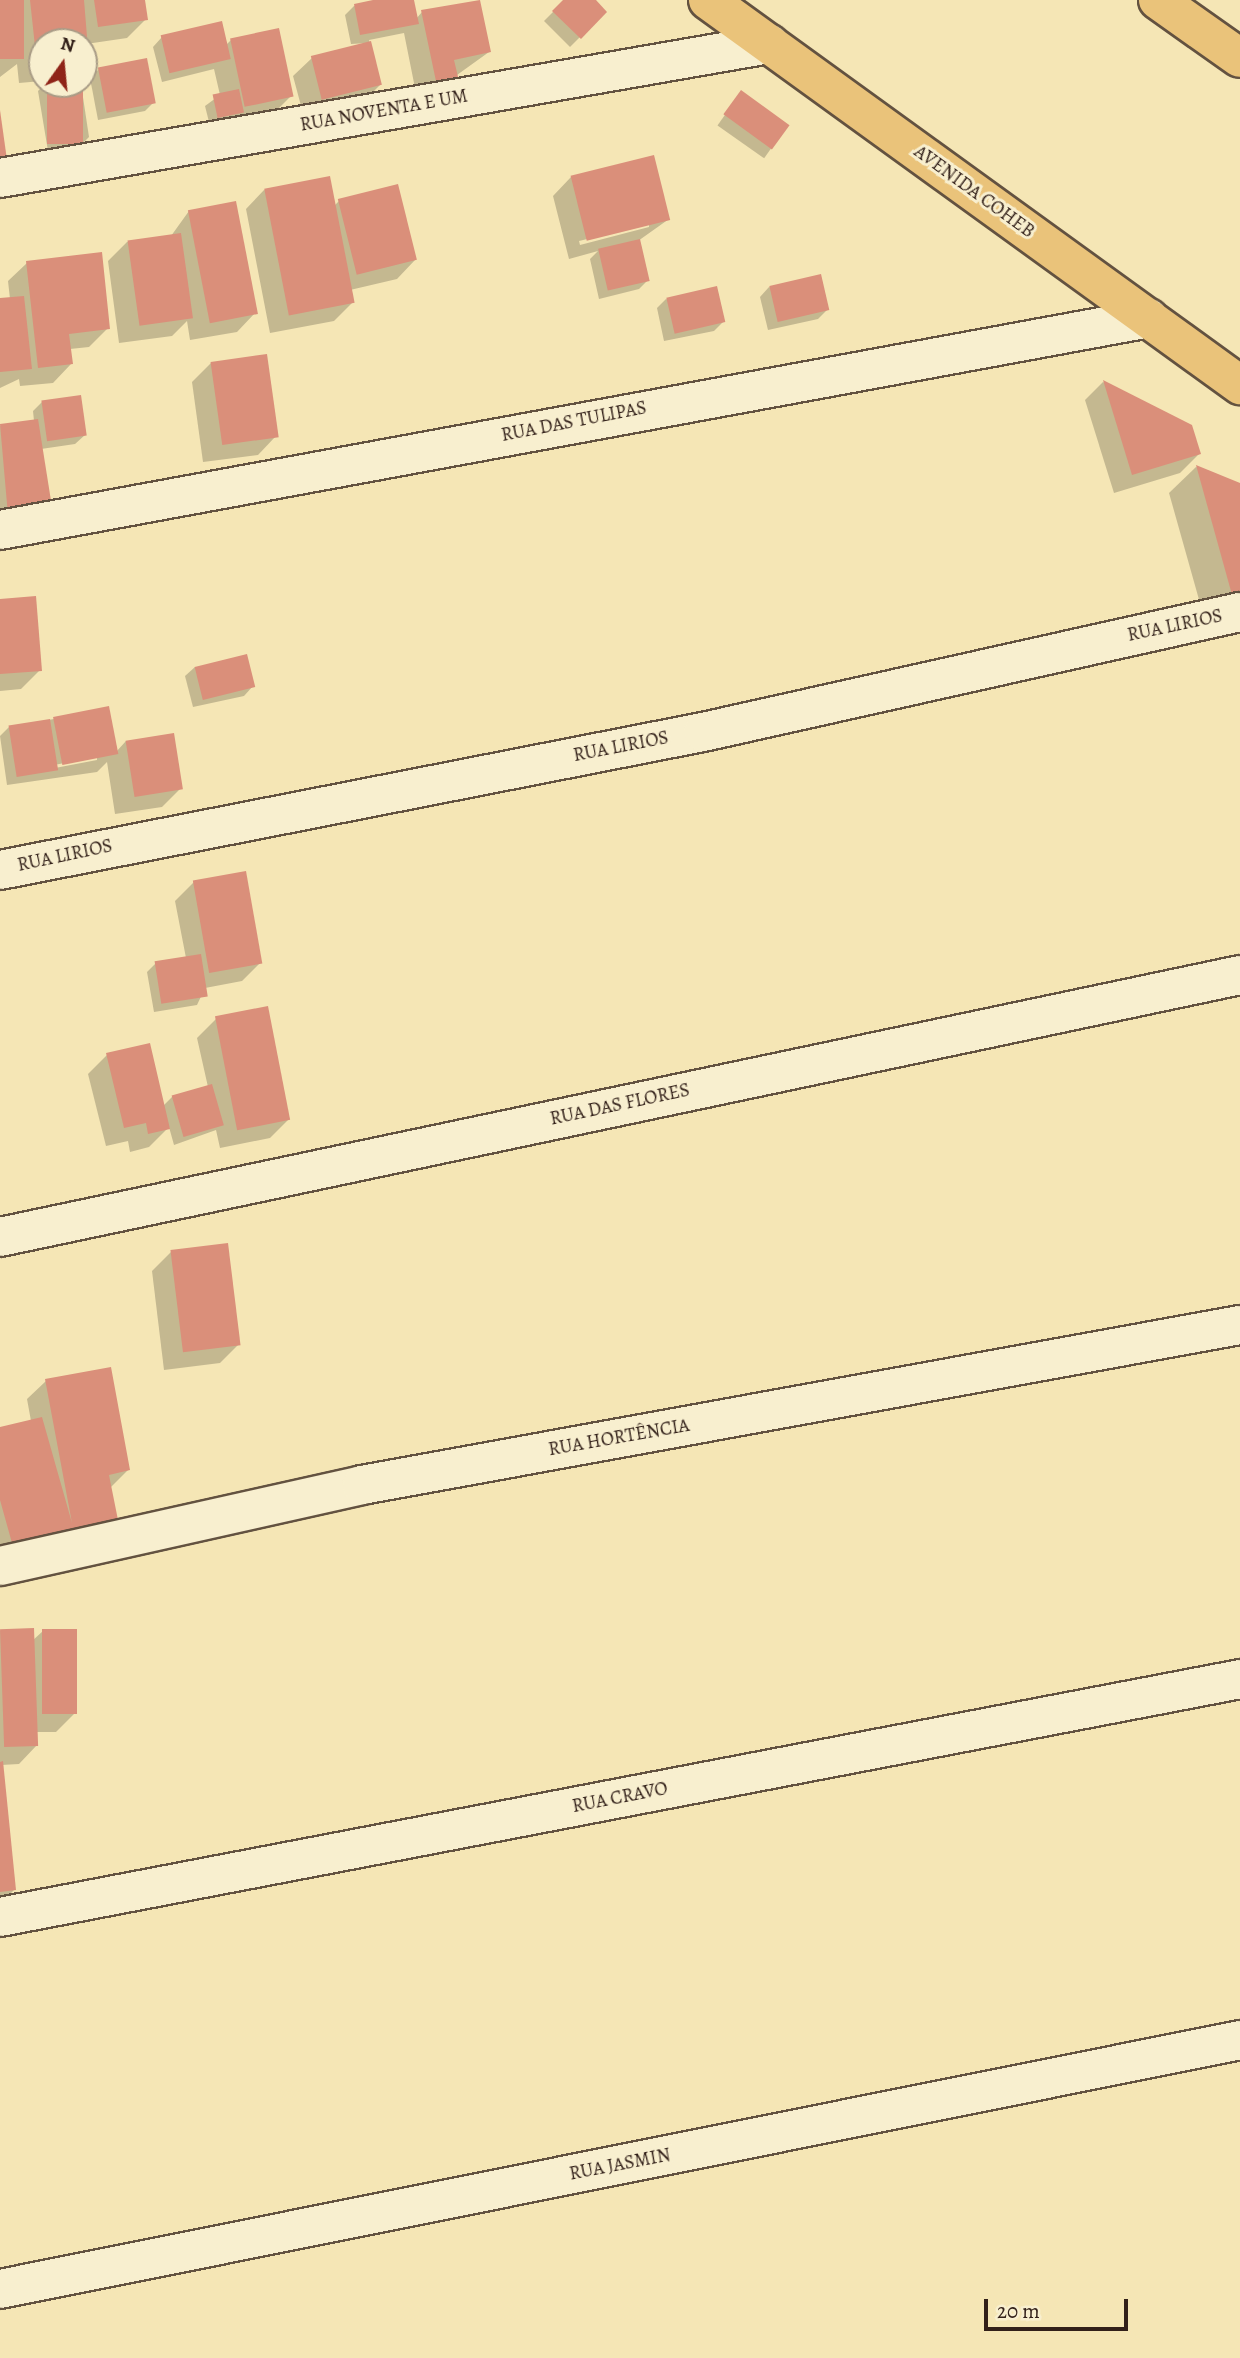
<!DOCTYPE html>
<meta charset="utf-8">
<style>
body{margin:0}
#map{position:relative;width:1240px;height:2358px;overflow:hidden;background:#f5e6b5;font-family:Alegreya,serif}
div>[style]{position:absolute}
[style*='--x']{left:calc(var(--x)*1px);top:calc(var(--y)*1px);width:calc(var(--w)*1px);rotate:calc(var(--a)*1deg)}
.shadow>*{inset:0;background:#0003;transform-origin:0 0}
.building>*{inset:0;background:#da8f7a;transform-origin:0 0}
.roads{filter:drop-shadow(2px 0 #635240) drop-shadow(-2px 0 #635240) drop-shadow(0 2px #635240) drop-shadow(0 -2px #635240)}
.minor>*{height:38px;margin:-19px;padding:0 19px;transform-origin:19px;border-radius:19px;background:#f8efcf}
.major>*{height:38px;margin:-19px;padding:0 19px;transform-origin:19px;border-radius:19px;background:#eac37a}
span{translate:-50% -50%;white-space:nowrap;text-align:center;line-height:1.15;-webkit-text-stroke:6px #f8efcf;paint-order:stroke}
.street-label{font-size:19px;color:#322019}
.north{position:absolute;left:28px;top:28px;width:70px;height:70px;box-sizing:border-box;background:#f8efcf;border:2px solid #a99c86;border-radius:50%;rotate:15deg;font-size:19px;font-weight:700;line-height:28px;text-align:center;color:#322019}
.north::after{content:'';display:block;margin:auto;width:24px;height:32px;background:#8f2418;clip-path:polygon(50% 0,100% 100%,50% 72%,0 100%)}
.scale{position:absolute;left:984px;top:2299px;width:144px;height:32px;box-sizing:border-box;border:4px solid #322019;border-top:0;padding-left:9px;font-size:21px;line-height:24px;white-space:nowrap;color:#322019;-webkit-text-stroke:5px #f8efcf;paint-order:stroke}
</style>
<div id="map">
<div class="shadow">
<div style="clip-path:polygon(0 0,143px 0,146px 19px,127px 38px,86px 44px,84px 64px,84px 42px,42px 42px,42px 81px,19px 83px,17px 64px,0 77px)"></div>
<div style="clip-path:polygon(382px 0,412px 0,416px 19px,422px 12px,489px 52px,418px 103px,404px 33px,369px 40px,380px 85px,362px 103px,304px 117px,293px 76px,312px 58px,368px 43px,351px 44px,345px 15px,354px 6px)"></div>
<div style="clip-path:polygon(565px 0,593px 0,605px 12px,570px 47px,544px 21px)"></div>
<div style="clip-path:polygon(162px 37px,226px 45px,231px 40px,292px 95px,273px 114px,210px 126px,205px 106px,220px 95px,214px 69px,162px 82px,153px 47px)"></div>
<div style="clip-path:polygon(99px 69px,154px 102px,145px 111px,98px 120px,90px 78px)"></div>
<div style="clip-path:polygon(45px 84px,81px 84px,89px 137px,80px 146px,48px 151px,38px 91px)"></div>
<div style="left:741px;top:92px;width:57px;height:41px;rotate:35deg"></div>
<div style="clip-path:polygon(evenodd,571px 177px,669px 219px,638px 241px,648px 280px,639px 289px,599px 299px,590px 259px,598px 251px,569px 259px,553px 196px,571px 177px,649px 224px,649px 227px,580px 245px,579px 241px,649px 224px)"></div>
<div style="clip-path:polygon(264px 190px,334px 206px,339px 201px,415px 260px,397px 279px,350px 290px,353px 302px,334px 321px,270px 333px,246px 209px)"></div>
<div style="clip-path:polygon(189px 211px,255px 313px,237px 332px,190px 340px,187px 321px,172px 336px,119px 343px,108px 261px,127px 242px,171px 236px)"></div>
<div style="clip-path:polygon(27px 263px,108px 328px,89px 347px,70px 349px,71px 364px,53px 383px,20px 386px,19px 379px,0 388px,0 300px,10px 299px,8px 281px)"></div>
<div style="clip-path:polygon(769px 287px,827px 310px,818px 319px,768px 330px,760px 297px)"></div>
<div style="clip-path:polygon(666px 299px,723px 322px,714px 331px,664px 341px,657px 308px)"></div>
<div style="clip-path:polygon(211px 363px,276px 436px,258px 455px,203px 462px,192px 382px)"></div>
<div style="clip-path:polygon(1103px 382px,1191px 426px,1199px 454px,1180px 473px,1114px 493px,1085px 400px)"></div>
<div style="clip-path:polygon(42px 402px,85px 435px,75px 444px,41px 449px,0 531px,0 426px,34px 421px,33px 411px)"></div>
<div style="clip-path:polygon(1196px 467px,1240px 484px,1240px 619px,1207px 628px,1169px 493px)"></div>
<div style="clip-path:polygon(0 601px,40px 670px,21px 689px,0 691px)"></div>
<div style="clip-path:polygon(195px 667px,253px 686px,244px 696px,193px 707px,185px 676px)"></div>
<div style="clip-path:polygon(evenodd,54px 719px,116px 752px,126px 741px,181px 788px,162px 807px,115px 814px,107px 762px,97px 772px,7px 785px,0 736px,9px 727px,54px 719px,97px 757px,97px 760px,55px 768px,54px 765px,97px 757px)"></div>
<div style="clip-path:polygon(194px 882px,261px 962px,242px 981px,205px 988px,197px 1005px,154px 1012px,147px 972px,156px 963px,186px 958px,175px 901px)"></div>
<div style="clip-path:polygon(216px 1019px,289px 1119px,270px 1138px,220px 1148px,216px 1130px,174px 1145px,169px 1127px,149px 1147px,130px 1152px,128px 1141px,106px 1146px,88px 1074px,107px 1055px,163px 1106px,172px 1097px,208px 1087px,197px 1038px)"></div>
<div style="clip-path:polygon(171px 1252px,239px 1344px,220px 1363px,164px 1370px,152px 1271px)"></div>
<div style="clip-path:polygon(46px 1381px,128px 1470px,110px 1488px,116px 1519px,0 1559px,0 1428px,31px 1421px,27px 1399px)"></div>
<div style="clip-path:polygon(32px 1630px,32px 1641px,43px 1631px,75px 1713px,56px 1732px,37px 1732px,37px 1745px,19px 1764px,1px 1765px,14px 1890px,0 1904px,0 1631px)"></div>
</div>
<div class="building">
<div style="left:0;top:0;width:24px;height:59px"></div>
<div style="clip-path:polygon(30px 0,84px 0,89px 61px,84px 61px,84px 42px,42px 42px,37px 65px)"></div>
<div style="clip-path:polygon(94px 0,145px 0,148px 20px,98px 27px)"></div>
<div style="clip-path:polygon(373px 0,414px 0,419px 24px,360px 35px,354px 4px)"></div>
<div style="clip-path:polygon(480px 0,491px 52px,454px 60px,459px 81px,437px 86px,421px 10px)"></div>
<div style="clip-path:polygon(563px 0,596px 0,607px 12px,581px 39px,552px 11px)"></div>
<div style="left:222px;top:21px;width:39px;height:63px;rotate:77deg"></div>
<div style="left:279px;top:28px;width:70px;height:50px;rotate:78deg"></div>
<div style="left:371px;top:41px;width:45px;height:62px;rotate:76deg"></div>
<div style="left:147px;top:58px;width:46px;height:50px;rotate:79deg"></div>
<div style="left:47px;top:84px;width:36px;height:60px"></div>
<div style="left:239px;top:89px;width:24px;height:27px;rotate:78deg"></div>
<div style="left:741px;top:90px;width:60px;height:30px;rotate:36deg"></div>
<div style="clip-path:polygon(0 110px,7px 160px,0 161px)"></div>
<div style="left:654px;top:155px;width:67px;height:86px;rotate:76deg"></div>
<div style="left:330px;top:176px;width:129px;height:67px;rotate:79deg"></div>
<div style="left:398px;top:184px;width:78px;height:62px;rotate:76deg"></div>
<div style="left:236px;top:201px;width:115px;height:49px;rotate:79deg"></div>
<div style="left:181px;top:233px;width:86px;height:54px;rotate:82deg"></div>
<div style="left:640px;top:239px;width:43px;height:43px;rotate:77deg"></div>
<div style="clip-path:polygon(102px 252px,110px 329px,69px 334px,73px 364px,38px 368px,26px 261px)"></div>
<div style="left:821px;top:274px;width:37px;height:53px;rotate:77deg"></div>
<div style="left:717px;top:286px;width:37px;height:52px;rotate:77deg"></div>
<div style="clip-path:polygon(24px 296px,32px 369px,0 372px,0 298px)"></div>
<div style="left:267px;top:354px;width:84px;height:57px;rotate:82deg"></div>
<div style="clip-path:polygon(1103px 380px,1192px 425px,1201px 454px,1132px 475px)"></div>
<div style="left:81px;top:395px;width:41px;height:40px;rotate:82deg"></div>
<div style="clip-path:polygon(38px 419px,52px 507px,8px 515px,0 424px)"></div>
<div style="clip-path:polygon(1196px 465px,1240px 483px,1240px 600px,1234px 602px)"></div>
<div style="clip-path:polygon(36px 596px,42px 671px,0 674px,0 599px)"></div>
<div style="left:247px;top:654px;width:34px;height:54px;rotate:76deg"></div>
<div style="left:109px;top:706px;width:49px;height:57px;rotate:79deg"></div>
<div style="left:50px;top:719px;width:52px;height:42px;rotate:81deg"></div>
<div style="left:174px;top:733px;width:57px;height:49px;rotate:81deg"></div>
<div style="left:246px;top:871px;width:94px;height:54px;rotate:80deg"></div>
<div style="left:201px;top:954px;width:43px;height:47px;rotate:81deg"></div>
<div style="left:268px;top:1006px;width:116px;height:54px;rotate:79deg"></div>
<div style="clip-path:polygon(150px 1043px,170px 1129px,148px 1134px,146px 1123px,124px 1128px,106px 1053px)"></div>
<div style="left:212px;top:1084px;width:43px;height:42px;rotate:74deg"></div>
<div style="left:228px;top:1243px;width:103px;height:58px;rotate:83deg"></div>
<div style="clip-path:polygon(111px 1367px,130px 1470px,109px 1475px,118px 1520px,12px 1543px,0 1500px,0 1427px,42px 1417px,72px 1523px,45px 1379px)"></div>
<div style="left:34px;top:1628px;width:118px;height:34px;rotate:88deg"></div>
<div style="left:42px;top:1629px;width:35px;height:85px"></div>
<div style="clip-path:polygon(3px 1761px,16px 1890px,0 1892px,0 1762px)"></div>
</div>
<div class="roads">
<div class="minor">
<div style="--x:0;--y:178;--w:781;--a:-9.88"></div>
<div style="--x:0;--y:530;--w:1168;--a:-10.45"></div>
<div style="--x:0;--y:870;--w:716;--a:-11.11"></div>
<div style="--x:703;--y:732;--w:550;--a:-12.6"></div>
<div style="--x:0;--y:1237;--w:1267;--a:-11.93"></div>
<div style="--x:0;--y:1566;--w:371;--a:-12.6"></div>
<div style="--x:362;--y:1485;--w:892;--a:-10.33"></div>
<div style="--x:0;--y:1917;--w:1263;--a:-10.86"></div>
<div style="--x:0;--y:2289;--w:1265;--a:-11.35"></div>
</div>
<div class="major">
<div style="--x:708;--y:0;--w:657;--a:35.89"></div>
<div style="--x:1158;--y:0;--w:100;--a:35.3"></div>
</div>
</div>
<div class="street-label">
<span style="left:384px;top:111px;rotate:-10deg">RUA NOVENTA E UM</span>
<span style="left:974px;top:192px;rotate:36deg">AVENIDA COHEB</span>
<span style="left:574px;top:422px;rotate:-11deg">RUA DAS TULIPAS</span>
<span style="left:1175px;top:626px;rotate:-12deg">RUA LIRIOS</span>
<span style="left:621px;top:747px;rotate:-11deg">RUA LIRIOS</span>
<span style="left:65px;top:856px;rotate:-12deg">RUA LIRIOS</span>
<span style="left:620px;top:1105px;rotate:-12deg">RUA DAS FLORES</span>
<span style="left:619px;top:1438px;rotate:-10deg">RUA HORTÊNCIA</span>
<span style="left:620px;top:1798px;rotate:-11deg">RUA CRAVO</span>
<span style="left:620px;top:2165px;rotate:-11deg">RUA JASMIN</span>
</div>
<div class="north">N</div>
<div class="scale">20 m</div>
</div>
